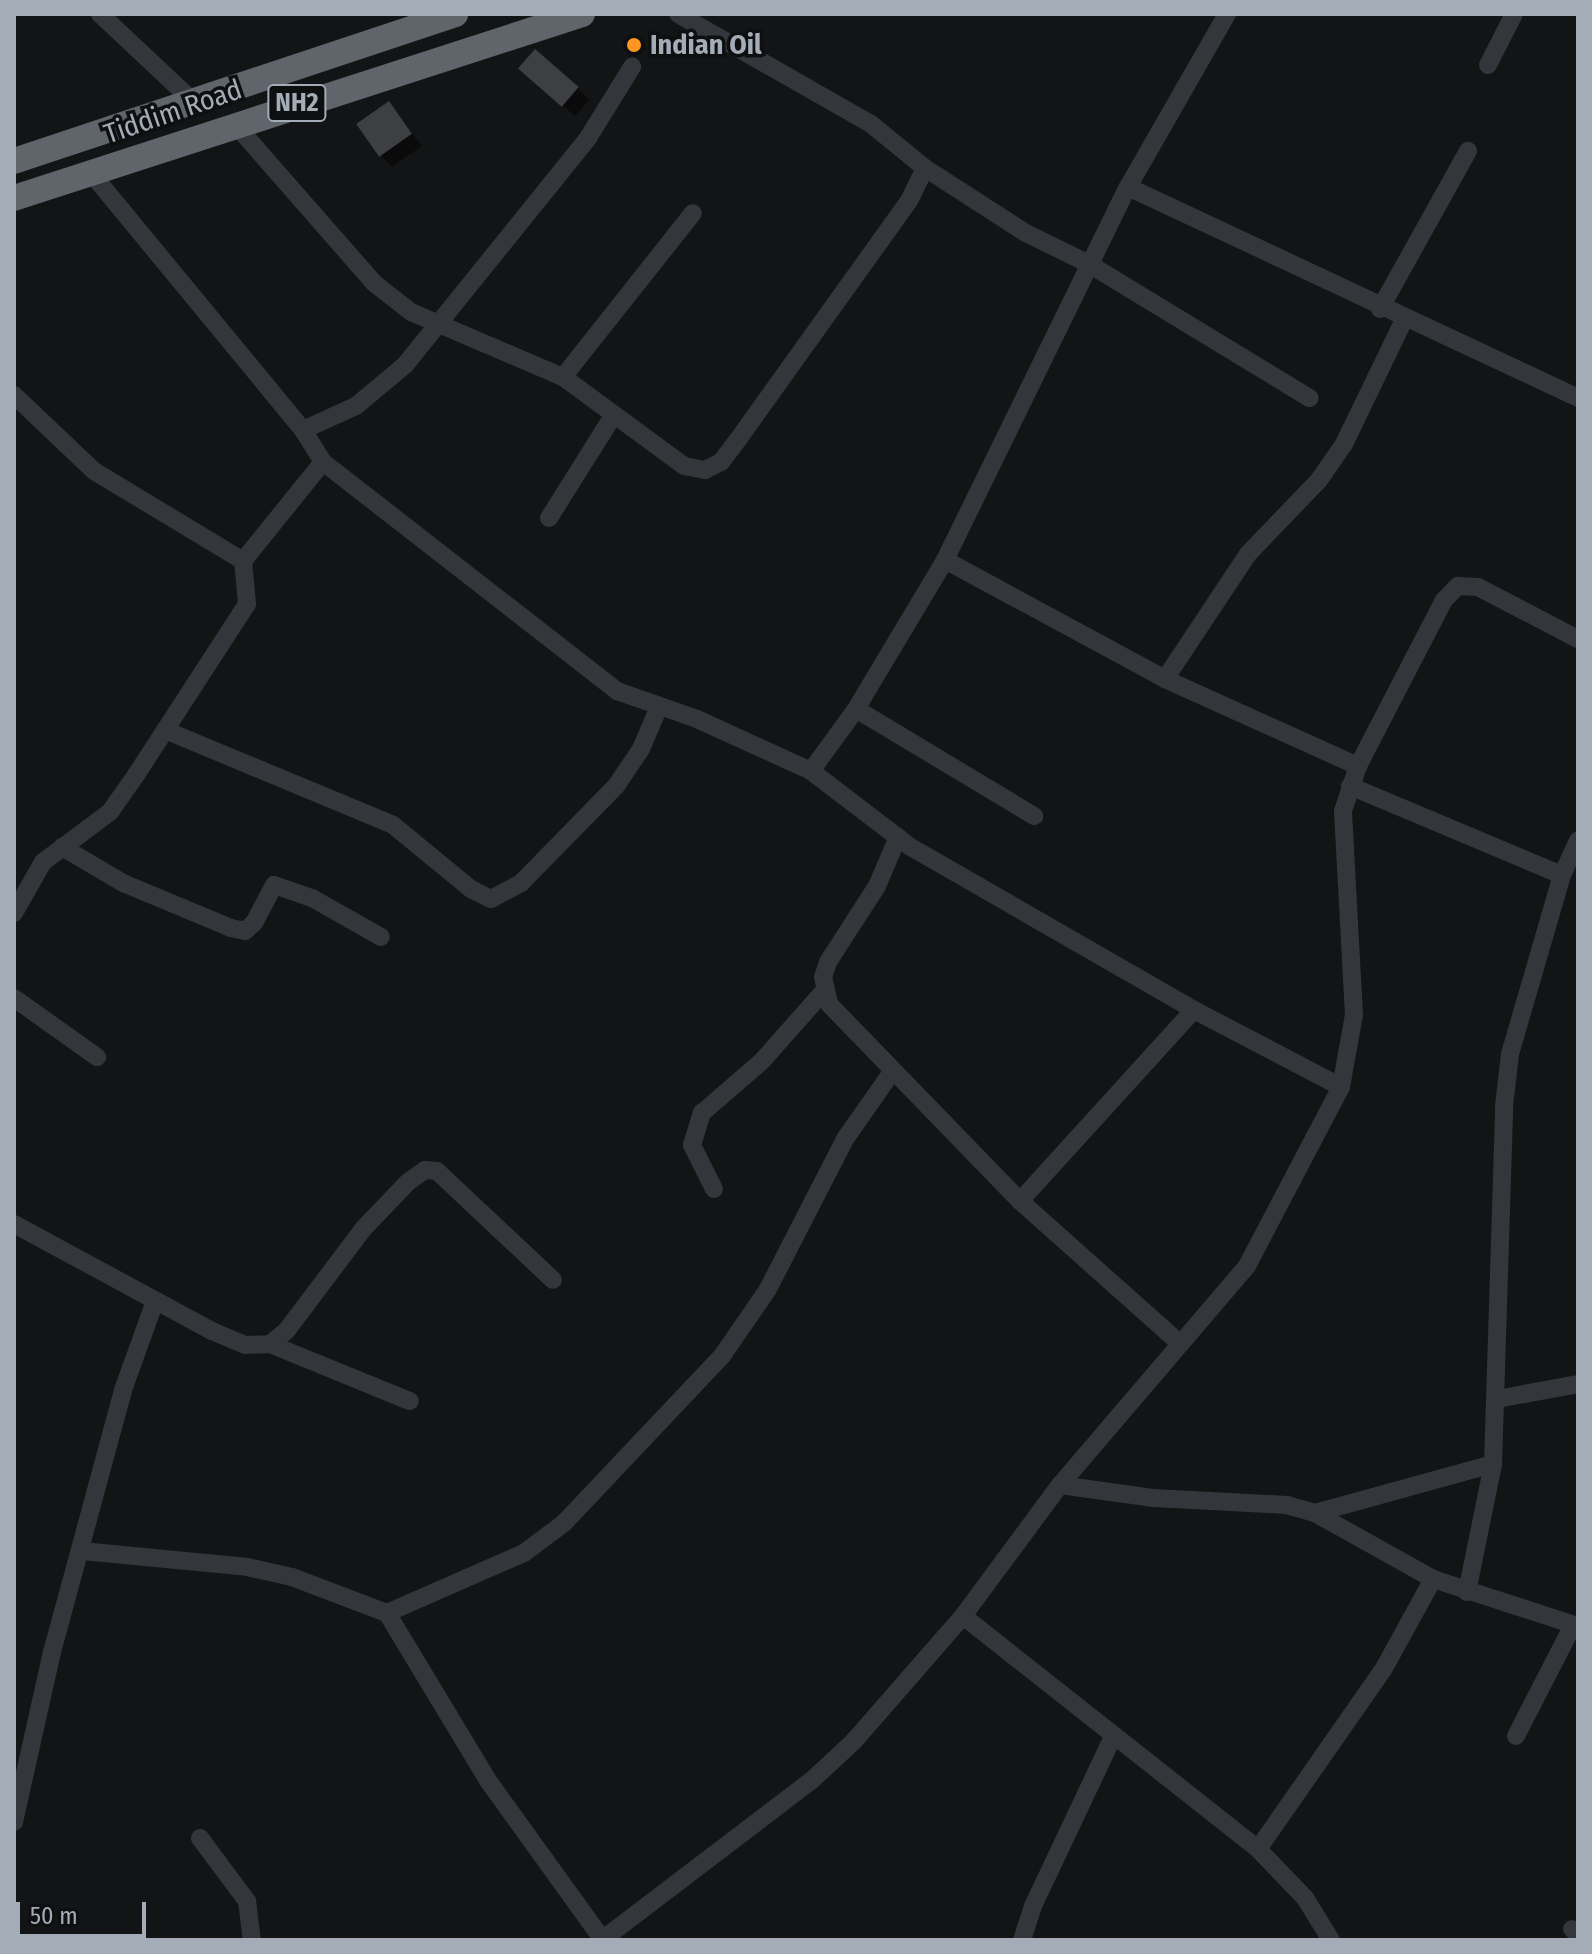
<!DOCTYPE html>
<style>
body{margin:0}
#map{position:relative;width:1592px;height:1954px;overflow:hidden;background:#131415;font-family:"Fira Sans Condensed",sans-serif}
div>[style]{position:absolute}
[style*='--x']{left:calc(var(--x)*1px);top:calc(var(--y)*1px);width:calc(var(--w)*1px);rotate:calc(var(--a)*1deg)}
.shadow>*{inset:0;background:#0007}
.building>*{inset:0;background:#3d3f43;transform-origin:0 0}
.minor>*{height:18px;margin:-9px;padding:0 9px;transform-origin:9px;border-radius:9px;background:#34363b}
.highway>*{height:26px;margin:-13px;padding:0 13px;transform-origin:13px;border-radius:13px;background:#60656c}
.dots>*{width:22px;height:22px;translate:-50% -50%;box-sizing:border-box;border:4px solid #0e0f10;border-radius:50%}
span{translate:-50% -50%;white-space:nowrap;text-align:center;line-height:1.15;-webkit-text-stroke:7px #0e0f10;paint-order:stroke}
.shield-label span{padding:2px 6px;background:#0e0f10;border:2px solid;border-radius:6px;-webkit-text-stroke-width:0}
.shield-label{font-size:26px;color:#a4acb7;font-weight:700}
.poi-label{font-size:28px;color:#a4acb7;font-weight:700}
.left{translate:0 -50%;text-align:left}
.street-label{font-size:28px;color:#a4acb7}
.frame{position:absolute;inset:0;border:16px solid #a4acb7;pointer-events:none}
.scale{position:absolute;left:16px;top:1902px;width:130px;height:36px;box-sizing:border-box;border:4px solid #a4acb7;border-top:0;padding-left:10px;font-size:24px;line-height:28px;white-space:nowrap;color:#a4acb7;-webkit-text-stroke:6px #0e0f10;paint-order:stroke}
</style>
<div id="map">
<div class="shadow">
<div style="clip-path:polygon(533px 80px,578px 88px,589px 100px,575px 116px)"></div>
<div style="clip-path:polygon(389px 103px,422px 146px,392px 167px,381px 156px)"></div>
</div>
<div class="building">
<div style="left:535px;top:49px;width:58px;height:26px;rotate:41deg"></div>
<div style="left:389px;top:101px;width:40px;height:40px;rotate:55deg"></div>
</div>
<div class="minor">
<div style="--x:100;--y:14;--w:132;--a:43.2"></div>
<div style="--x:678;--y:14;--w:222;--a:29.7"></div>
<div style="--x:871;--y:124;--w:70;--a:39.2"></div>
<div style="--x:925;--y:168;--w:120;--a:32.8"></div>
<div style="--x:1026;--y:233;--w:70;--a:26.2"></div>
<div style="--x:1089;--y:264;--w:258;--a:31.3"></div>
<div style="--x:1488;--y:65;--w:57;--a:-63"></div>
<div style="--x:234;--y:123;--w:213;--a:48.8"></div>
<div style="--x:374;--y:283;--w:47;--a:38.1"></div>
<div style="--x:411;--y:312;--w:165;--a:23.2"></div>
<div style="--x:563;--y:377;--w:150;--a:36.3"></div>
<div style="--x:684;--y:466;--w:21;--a:11"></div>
<div style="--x:705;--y:470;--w:18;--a:-27"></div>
<div style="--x:721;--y:462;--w:26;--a:-53"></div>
<div style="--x:737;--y:441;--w:297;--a:-54.4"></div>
<div style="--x:910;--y:199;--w:34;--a:-64"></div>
<div style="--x:92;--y:174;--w:332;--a:50.5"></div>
<div style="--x:303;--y:430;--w:38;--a:58"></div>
<div style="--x:323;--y:462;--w:373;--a:37.9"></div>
<div style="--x:617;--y:691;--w:85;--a:19.3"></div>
<div style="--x:697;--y:719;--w:125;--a:24.5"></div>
<div style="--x:811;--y:771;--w:123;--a:37.4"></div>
<div style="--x:909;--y:846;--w:329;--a:29.9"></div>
<div style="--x:1194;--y:1010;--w:166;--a:27.6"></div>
<div style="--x:1128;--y:187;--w:497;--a:25.1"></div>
<div style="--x:1380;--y:309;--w:181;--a:-60.9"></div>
<div style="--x:563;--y:377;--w:209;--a:-51.6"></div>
<div style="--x:14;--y:395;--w:110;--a:43.5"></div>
<div style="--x:94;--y:471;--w:174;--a:31.1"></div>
<div style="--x:303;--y:430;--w:58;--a:-24.4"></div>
<div style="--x:356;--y:406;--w:64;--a:-39.9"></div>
<div style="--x:405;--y:365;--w:292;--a:-51.1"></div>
<div style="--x:588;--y:138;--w:84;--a:-58.2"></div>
<div style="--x:549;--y:518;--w:120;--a:-57.9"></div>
<div style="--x:945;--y:560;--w:250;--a:28.4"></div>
<div style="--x:1165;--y:679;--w:212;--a:24.3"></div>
<div style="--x:1165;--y:679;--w:150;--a:-56.4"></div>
<div style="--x:1248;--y:554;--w:103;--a:-46.2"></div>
<div style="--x:1319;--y:480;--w:44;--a:-55.2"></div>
<div style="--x:1344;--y:444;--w:140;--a:-64.2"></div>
<div style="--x:856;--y:709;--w:208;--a:31"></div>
<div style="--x:165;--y:730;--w:247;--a:22.6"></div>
<div style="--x:393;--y:825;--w:101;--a:39.4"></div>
<div style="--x:471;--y:889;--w:22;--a:27"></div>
<div style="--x:491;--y:899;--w:34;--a:-28"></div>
<div style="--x:521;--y:883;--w:136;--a:-45.6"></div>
<div style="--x:616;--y:786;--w:45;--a:-56"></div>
<div style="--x:641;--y:749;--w:43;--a:-67"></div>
<div style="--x:811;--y:771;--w:77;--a:-54"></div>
<div style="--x:856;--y:709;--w:174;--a:-59.1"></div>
<div style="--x:945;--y:560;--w:415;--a:-63.9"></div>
<div style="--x:1128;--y:187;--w:199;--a:-60.2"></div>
<div style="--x:1350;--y:786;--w:230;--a:22.8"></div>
<div style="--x:898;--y:837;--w:53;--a:113.2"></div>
<div style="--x:877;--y:886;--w:90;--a:122.8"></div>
<div style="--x:828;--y:962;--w:16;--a:108"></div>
<div style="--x:823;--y:977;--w:28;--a:77"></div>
<div style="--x:829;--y:1004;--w:274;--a:45.9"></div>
<div style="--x:1020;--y:1201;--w:212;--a:41.7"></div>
<div style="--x:62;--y:847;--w:71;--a:30.5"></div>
<div style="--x:123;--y:883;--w:117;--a:22.6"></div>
<div style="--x:231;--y:928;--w:14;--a:12"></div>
<div style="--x:245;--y:931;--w:12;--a:-42"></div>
<div style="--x:254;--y:923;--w:43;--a:-62.2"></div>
<div style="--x:274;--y:885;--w:40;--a:18.9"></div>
<div style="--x:312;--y:898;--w:79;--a:29.5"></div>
<div style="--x:14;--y:913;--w:59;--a:-60.4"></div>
<div style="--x:43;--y:862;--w:84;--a:-36.7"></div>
<div style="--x:110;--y:812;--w:45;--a:-54.9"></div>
<div style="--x:136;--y:775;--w:204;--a:-57"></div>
<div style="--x:247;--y:604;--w:43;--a:-95.3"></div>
<div style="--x:243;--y:561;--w:127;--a:-51.1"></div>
<div style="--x:14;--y:998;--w:102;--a:35.4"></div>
<div style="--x:714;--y:1189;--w:49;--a:-116.6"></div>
<div style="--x:692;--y:1145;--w:34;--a:-73"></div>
<div style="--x:702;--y:1113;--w:79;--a:-40.9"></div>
<div style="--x:762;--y:1061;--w:94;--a:-48.5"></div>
<div style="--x:1020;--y:1201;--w:258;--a:-47.7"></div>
<div style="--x:14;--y:1224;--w:225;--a:28.4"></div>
<div style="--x:212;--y:1331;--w:36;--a:23"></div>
<div style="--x:245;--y:1345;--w:25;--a:-2"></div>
<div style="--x:270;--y:1344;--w:22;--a:-39"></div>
<div style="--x:287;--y:1330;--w:126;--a:-53"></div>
<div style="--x:363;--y:1229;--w:65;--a:-46.2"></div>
<div style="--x:408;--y:1182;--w:21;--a:-35"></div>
<div style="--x:425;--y:1170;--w:12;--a:5"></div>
<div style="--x:437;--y:1171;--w:159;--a:43.2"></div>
<div style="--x:270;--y:1344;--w:151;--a:22.2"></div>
<div style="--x:1497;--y:1399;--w:82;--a:-10.5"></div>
<div style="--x:1060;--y:1485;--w:95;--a:7.9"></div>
<div style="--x:1154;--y:1498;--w:133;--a:3"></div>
<div style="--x:1287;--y:1505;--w:29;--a:16"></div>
<div style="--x:1315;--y:1513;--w:135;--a:29.2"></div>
<div style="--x:1433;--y:1579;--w:152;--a:18"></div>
<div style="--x:1315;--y:1513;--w:185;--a:-15.4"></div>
<div style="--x:82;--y:1551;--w:166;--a:5.5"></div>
<div style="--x:247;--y:1567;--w:46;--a:12.5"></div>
<div style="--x:292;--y:1577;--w:102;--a:20.8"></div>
<div style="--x:387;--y:1613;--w:150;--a:-23.7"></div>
<div style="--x:524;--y:1553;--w:50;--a:-36.9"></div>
<div style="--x:564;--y:1523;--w:230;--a:-46.6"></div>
<div style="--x:722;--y:1356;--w:81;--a:-55.5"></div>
<div style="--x:768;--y:1289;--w:169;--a:-62.8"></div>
<div style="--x:845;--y:1139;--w:82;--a:-55"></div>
<div style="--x:1467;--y:1592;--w:131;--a:-78.5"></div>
<div style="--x:1493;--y:1464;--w:358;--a:-88.2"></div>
<div style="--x:1504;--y:1106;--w:52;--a:-83.4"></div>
<div style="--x:1510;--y:1054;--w:186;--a:-73.8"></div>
<div style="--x:1562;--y:875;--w:38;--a:-65"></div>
<div style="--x:387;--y:1613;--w:197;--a:58.9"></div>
<div style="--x:489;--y:1782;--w:195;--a:54.2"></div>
<div style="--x:963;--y:1616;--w:376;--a:38.3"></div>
<div style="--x:1258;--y:1849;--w:68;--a:46.2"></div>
<div style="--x:1305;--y:1898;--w:49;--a:58.2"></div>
<div style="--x:1516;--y:1736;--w:125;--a:-62.8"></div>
<div style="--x:14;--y:1822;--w:174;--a:-77.4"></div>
<div style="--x:52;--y:1652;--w:271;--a:-74.8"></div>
<div style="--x:123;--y:1390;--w:91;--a:-70.2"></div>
<div style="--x:200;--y:1838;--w:79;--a:53.3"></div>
<div style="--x:247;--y:1901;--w:39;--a:83"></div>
<div style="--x:1258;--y:1849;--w:218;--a:-55.1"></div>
<div style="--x:1383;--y:1670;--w:104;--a:-61.2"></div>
<div style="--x:1572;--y:1929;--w:8;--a:45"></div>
<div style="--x:602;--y:1940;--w:263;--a:-37.3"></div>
<div style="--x:811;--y:1781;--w:59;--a:-42.9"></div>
<div style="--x:854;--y:1741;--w:166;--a:-48.9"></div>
<div style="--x:963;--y:1616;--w:163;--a:-53.5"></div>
<div style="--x:1060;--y:1485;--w:288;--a:-49.5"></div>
<div style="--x:1247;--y:1266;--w:202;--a:-62.3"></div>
<div style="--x:1341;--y:1087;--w:73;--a:-79.8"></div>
<div style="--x:1354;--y:1015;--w:204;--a:-93.1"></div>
<div style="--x:1343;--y:811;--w:47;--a:-71.6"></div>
<div style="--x:1358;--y:766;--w:187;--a:-62.6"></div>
<div style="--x:1444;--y:600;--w:20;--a:-45"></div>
<div style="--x:1458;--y:586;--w:20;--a:3"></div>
<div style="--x:1478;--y:587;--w:113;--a:27.5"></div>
<div style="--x:1022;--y:1940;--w:36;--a:-72"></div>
<div style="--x:1033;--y:1906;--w:187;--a:-64.7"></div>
</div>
<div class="highway">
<div style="--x:14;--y:161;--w:465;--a:-18.4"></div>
<div style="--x:14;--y:198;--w:597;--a:-17.95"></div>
</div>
<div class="dots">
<div style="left:634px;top:45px;background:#ff9622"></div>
</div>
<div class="shield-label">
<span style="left:297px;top:103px">NH2</span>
</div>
<div class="poi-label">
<span class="left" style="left:650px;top:45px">Indian Oil</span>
</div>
<div class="street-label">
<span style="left:173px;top:112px;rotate:-19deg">Tiddim Road</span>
</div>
<div class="frame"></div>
<div class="scale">50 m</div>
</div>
